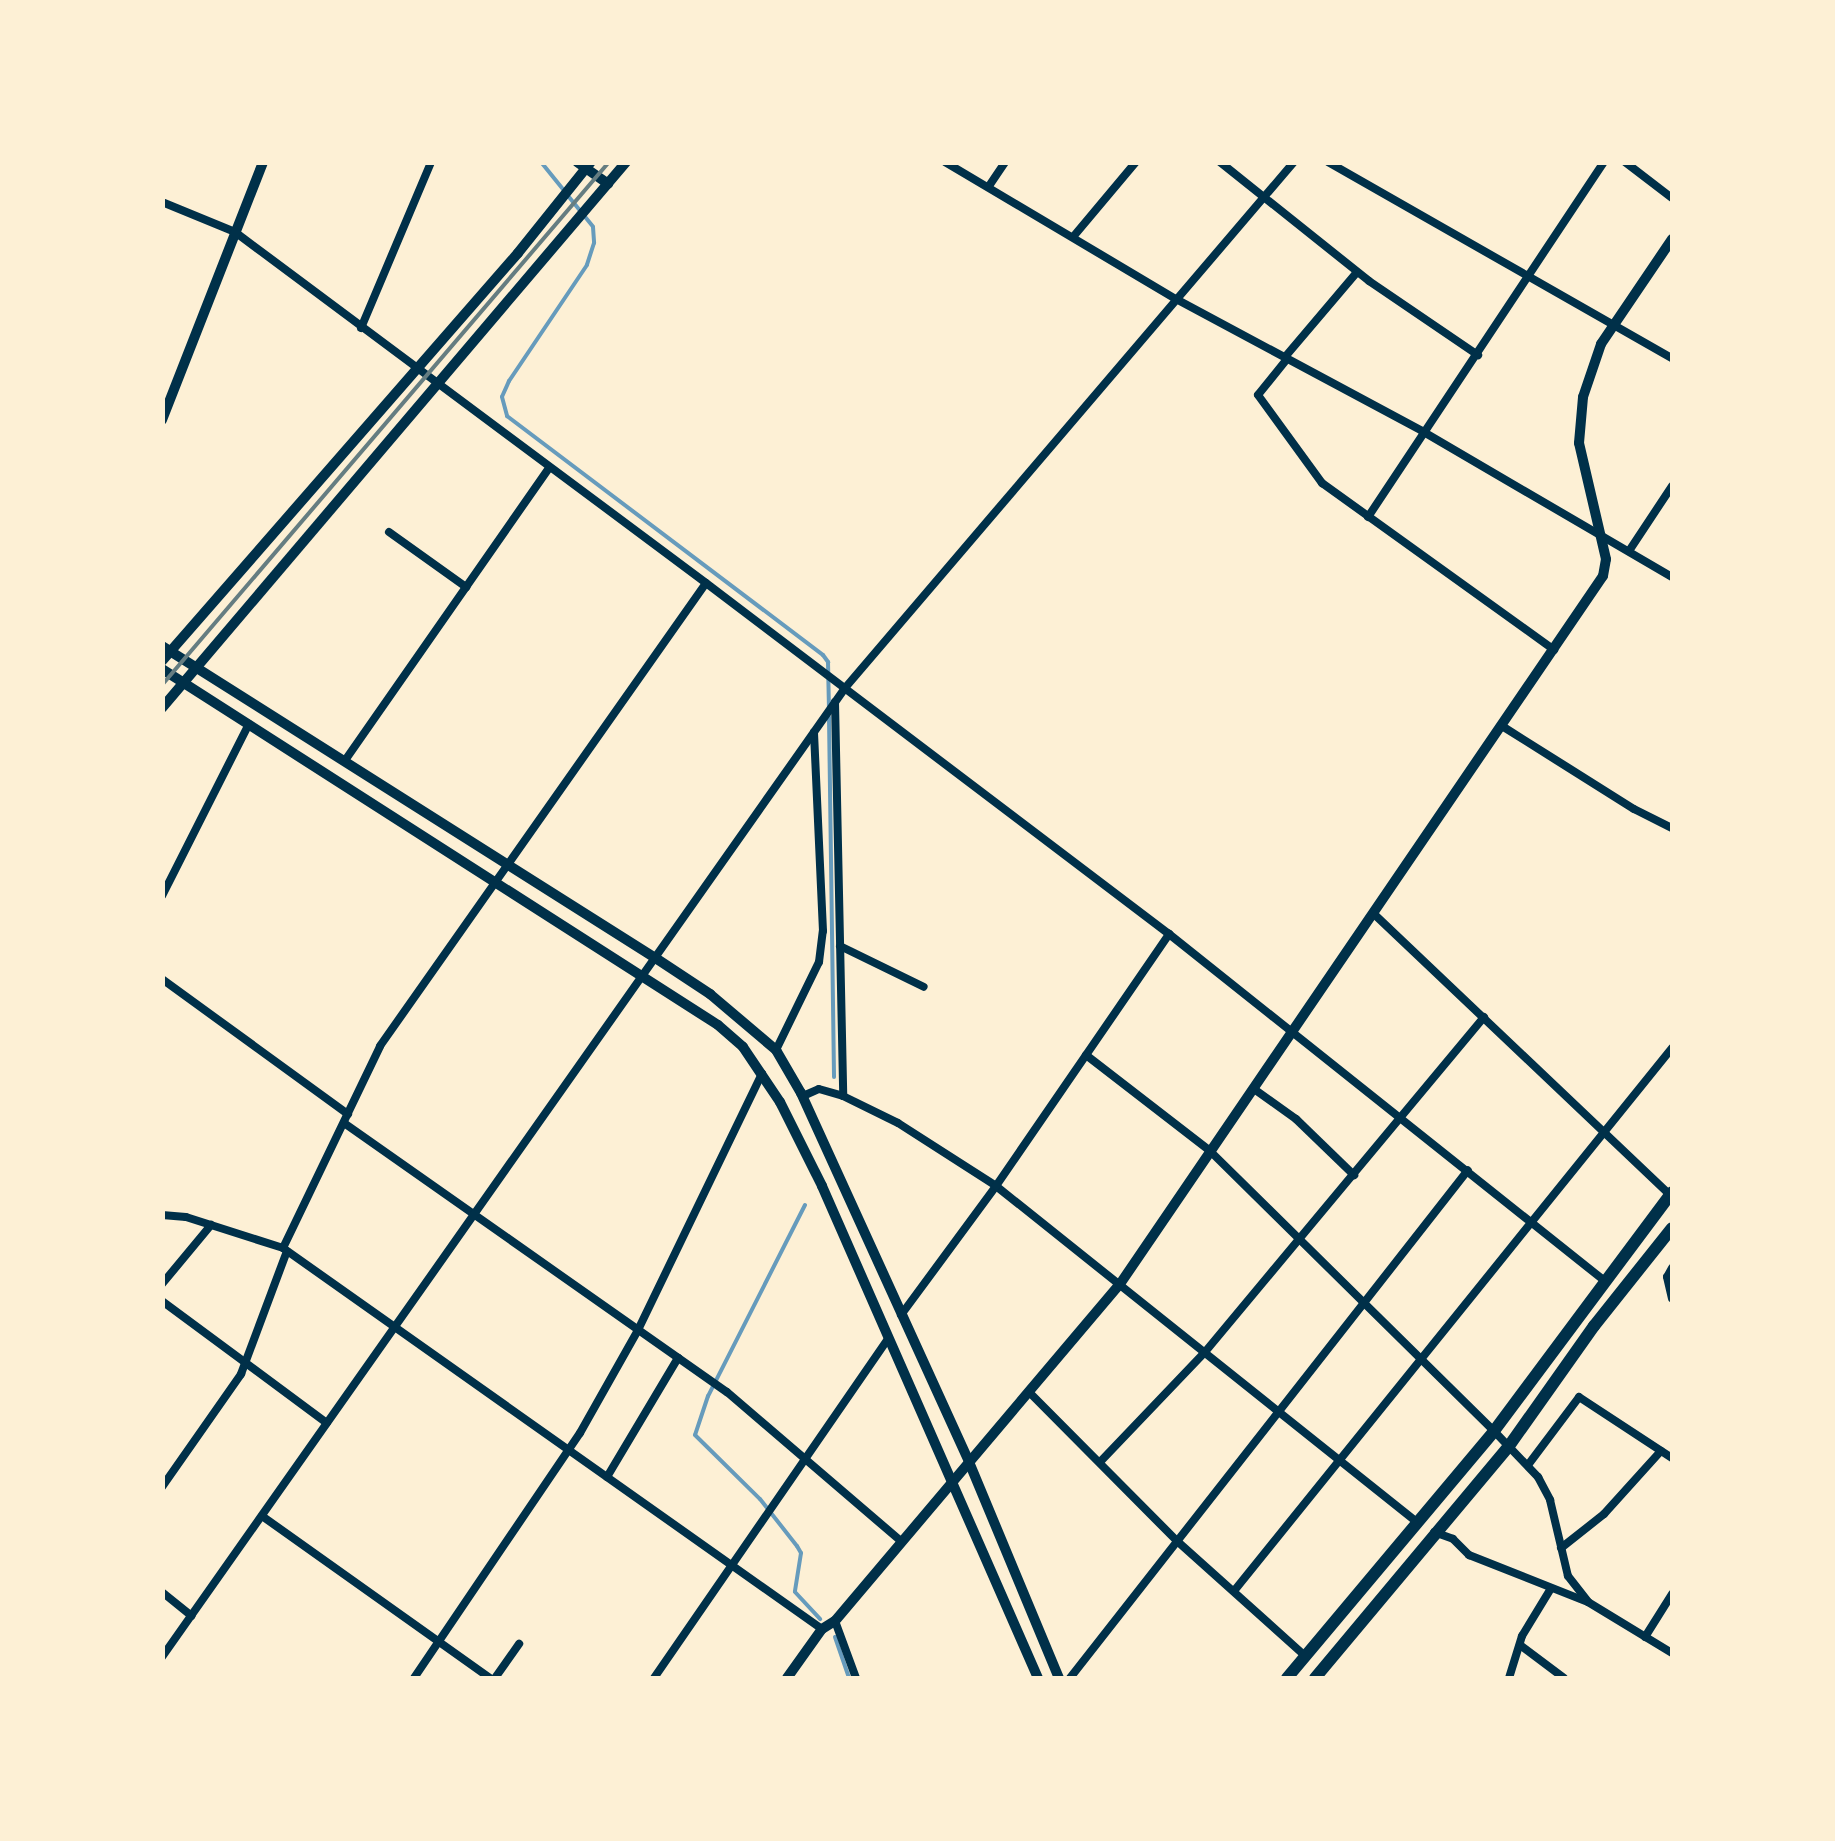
<!DOCTYPE html>
<style>
body{margin:0}
#map{position:relative;width:1835px;height:1841px;overflow:hidden;background:#fdf0d5;font-family:Barlow,sans-serif}
div>[style]{position:absolute}
[style*='--x']{left:calc(var(--x)*1px);top:calc(var(--y)*1px);width:calc(var(--w)*1px);rotate:calc(var(--a)*1deg)}
.stream>*{height:4px;margin:-2px;padding:0 2px;transform-origin:2px;border-radius:2px;background:#669bbc}
.minor>*{height:8px;margin:-4px;padding:0 4px;transform-origin:4px;border-radius:4px;background:#003049}
.tertiary>*{height:10px;margin:-5px;padding:0 5px;transform-origin:5px;border-radius:5px;background:#003049}
.trunk>*{height:12px;margin:-6px;padding:0 6px;transform-origin:6px;border-radius:6px;background:#003049}
.rail>*{height:4px;margin:-2px;padding:0 2px;transform-origin:2px;border-radius:2px;background:#657d81}
span{translate:-50% -50%;white-space:nowrap;text-align:center;line-height:1.15;-webkit-text-stroke:8px #fdf0d5;paint-order:stroke}
.frame{position:absolute;inset:0;border:165px solid #fdf0d5;pointer-events:none}
</style>
<div id="map">
<div class="stream">
<div style="--x:541;--y:162;--w:35;--a:51"></div>
<div style="--x:569;--y:197;--w:38;--a:51"></div>
<div style="--x:593;--y:227;--w:16;--a:86"></div>
<div style="--x:594;--y:243;--w:23;--a:108"></div>
<div style="--x:587;--y:265;--w:140;--a:123.9"></div>
<div style="--x:509;--y:381;--w:17;--a:114"></div>
<div style="--x:502;--y:397;--w:20;--a:75"></div>
<div style="--x:507;--y:416;--w:396;--a:37.1"></div>
<div style="--x:823;--y:655;--w:9;--a:54"></div>
<div style="--x:828;--y:662;--w:46;--a:88.8"></div>
<div style="--x:829;--y:717;--w:360;--a:89.2"></div>
<div style="--x:805;--y:1205;--w:214;--a:116.9"></div>
<div style="--x:708;--y:1396;--w:41;--a:108.4"></div>
<div style="--x:695;--y:1435;--w:91;--a:44.6"></div>
<div style="--x:760;--y:1499;--w:60;--a:51.8"></div>
<div style="--x:797;--y:1546;--w:8;--a:60"></div>
<div style="--x:801;--y:1553;--w:39;--a:99"></div>
<div style="--x:795;--y:1592;--w:37;--a:47"></div>
<div style="--x:835;--y:1637;--w:43;--a:71.1"></div>
</div>
<div class="minor">
<div style="--x:945;--y:162;--w:269;--a:30.7"></div>
<div style="--x:1176;--y:299;--w:279;--a:28.2"></div>
<div style="--x:1422;--y:431;--w:290;--a:30.3"></div>
<div style="--x:1220;--y:162;--w:191;--a:38.6"></div>
<div style="--x:1369;--y:281;--w:132;--a:34.2"></div>
<div style="--x:1328;--y:162;--w:396;--a:29.7"></div>
<div style="--x:1625;--y:162;--w:59;--a:37.5"></div>
<div style="--x:989;--y:186;--w:29;--a:-56"></div>
<div style="--x:162;--y:202;--w:79;--a:22.3"></div>
<div style="--x:235;--y:232;--w:587;--a:36.69"></div>
<div style="--x:706;--y:583;--w:581;--a:37.17"></div>
<div style="--x:1169;--y:934;--w:559;--a:38.53"></div>
<div style="--x:1073;--y:237;--w:98;--a:-50"></div>
<div style="--x:361;--y:328;--w:180;--a:-67.1"></div>
<div style="--x:1285;--y:357;--w:111;--a:-49.7"></div>
<div style="--x:1287;--y:359;--w:46;--a:128.9"></div>
<div style="--x:1258;--y:395;--w:109;--a:54"></div>
<div style="--x:1322;--y:483;--w:286;--a:35.7"></div>
<div style="--x:1368;--y:517;--w:426;--a:-56.4"></div>
<div style="--x:389;--y:532;--w:95;--a:35.5"></div>
<div style="--x:1629;--y:551;--w:78;--a:-56.5"></div>
<div style="--x:835;--y:702;--w:394;--a:88.8"></div>
<div style="--x:1502;--y:726;--w:156;--a:32.2"></div>
<div style="--x:1634;--y:809;--w:42;--a:26.6"></div>
<div style="--x:346;--y:759;--w:355;--a:-55.1"></div>
<div style="--x:162;--y:896;--w:193;--a:-63.2"></div>
<div style="--x:1374;--y:914;--w:408;--a:43.5"></div>
<div style="--x:840;--y:946;--w:93;--a:26"></div>
<div style="--x:162;--y:979;--w:230;--a:36"></div>
<div style="--x:776;--y:1050;--w:98;--a:-64"></div>
<div style="--x:819;--y:962;--w:31;--a:-83"></div>
<div style="--x:823;--y:931;--w:199;--a:-92.6"></div>
<div style="--x:1086;--y:1055;--w:157;--a:37.7"></div>
<div style="--x:1210;--y:1151;--w:399;--a:44.6"></div>
<div style="--x:1494;--y:1431;--w:64;--a:46.3"></div>
<div style="--x:1538;--y:1477;--w:26;--a:62"></div>
<div style="--x:1550;--y:1500;--w:78;--a:76.7"></div>
<div style="--x:1568;--y:1576;--w:33;--a:52"></div>
<div style="--x:1588;--y:1602;--w:98;--a:31.3"></div>
<div style="--x:1254;--y:1089;--w:52;--a:35.5"></div>
<div style="--x:1296;--y:1119;--w:81;--a:44"></div>
<div style="--x:803;--y:1096;--w:17;--a:-24"></div>
<div style="--x:819;--y:1089;--w:25;--a:16"></div>
<div style="--x:843;--y:1096;--w:61;--a:26.1"></div>
<div style="--x:898;--y:1123;--w:117;--a:32.7"></div>
<div style="--x:996;--y:1186;--w:540;--a:38.61"></div>
<div style="--x:344;--y:1123;--w:468;--a:35.1"></div>
<div style="--x:727;--y:1392;--w:229;--a:40.6"></div>
<div style="--x:162;--y:1215;--w:24;--a:5"></div>
<div style="--x:186;--y:1217;--w:102;--a:17.7"></div>
<div style="--x:283;--y:1248;--w:660;--a:35.26"></div>
<div style="--x:283;--y:1248;--w:224;--a:-64.3"></div>
<div style="--x:380;--y:1046;--w:566;--a:-54.85"></div>
<div style="--x:1672;--y:1268;--w:10;--a:119"></div>
<div style="--x:1667;--y:1277;--w:22;--a:77"></div>
<div style="--x:162;--y:1284;--w:77;--a:-50.3"></div>
<div style="--x:162;--y:1301;--w:205;--a:36.5"></div>
<div style="--x:901;--y:1315;--w:160;--a:-53.6"></div>
<div style="--x:996;--y:1186;--w:306;--a:-55.5"></div>
<div style="--x:1029;--y:1392;--w:210;--a:45.2"></div>
<div style="--x:1177;--y:1541;--w:172;--a:41.9"></div>
<div style="--x:1100;--y:1462;--w:152;--a:-46.3"></div>
<div style="--x:1205;--y:1352;--w:436;--a:-50.2"></div>
<div style="--x:1528;--y:1465;--w:85;--a:-53.1"></div>
<div style="--x:1579;--y:1397;--w:111;--a:33.3"></div>
<div style="--x:607;--y:1477;--w:139;--a:-59.2"></div>
<div style="--x:162;--y:1487;--w:138;--a:-55"></div>
<div style="--x:241;--y:1374;--w:131;--a:-69.5"></div>
<div style="--x:262;--y:1516;--w:280;--a:35.4"></div>
<div style="--x:1434;--y:1532;--w:20;--a:20"></div>
<div style="--x:1453;--y:1539;--w:23;--a:45"></div>
<div style="--x:1469;--y:1555;--w:128;--a:21.6"></div>
<div style="--x:1561;--y:1548;--w:55;--a:-38.3"></div>
<div style="--x:1604;--y:1514;--w:85;--a:-47.9"></div>
<div style="--x:1234;--y:1591;--w:698;--a:-51.11"></div>
<div style="--x:162;--y:1592;--w:38;--a:39"></div>
<div style="--x:835;--y:1621;--w:61;--a:69.8"></div>
<div style="--x:1645;--y:1637;--w:51;--a:-57.9"></div>
<div style="--x:1520;--y:1645;--w:55;--a:36.9"></div>
<div style="--x:162;--y:1657;--w:1186;--a:-54.82"></div>
<div style="--x:845;--y:688;--w:692;--a:-49.52"></div>
<div style="--x:414;--y:1678;--w:296;--a:-55.9"></div>
<div style="--x:580;--y:1433;--w:118;--a:-60.6"></div>
<div style="--x:638;--y:1330;--w:285;--a:-64.2"></div>
<div style="--x:495;--y:1678;--w:42;--a:-54.8"></div>
<div style="--x:654;--y:1678;--w:411;--a:-55.4"></div>
<div style="--x:1070;--y:1678;--w:645;--a:-51.92"></div>
<div style="--x:1509;--y:1678;--w:44;--a:-72.8"></div>
<div style="--x:1522;--y:1636;--w:54;--a:-58.7"></div>
</div>
<div class="tertiary">
<div style="--x:577;--y:162;--w:38;--a:35"></div>
<div style="--x:162;--y:420;--w:277;--a:-68.6"></div>
<div style="--x:162;--y:646;--w:586;--a:32.31"></div>
<div style="--x:657;--y:959;--w:64;--a:33.4"></div>
<div style="--x:710;--y:994;--w:87;--a:40.3"></div>
<div style="--x:776;--y:1050;--w:50;--a:59.8"></div>
<div style="--x:801;--y:1093;--w:405;--a:65.5"></div>
<div style="--x:969;--y:1462;--w:234;--a:67.4"></div>
<div style="--x:162;--y:661;--w:541;--a:-48.89"></div>
<div style="--x:518;--y:253;--w:117;--a:-51.3"></div>
<div style="--x:162;--y:669;--w:660;--a:32.63"></div>
<div style="--x:718;--y:1025;--w:33;--a:41"></div>
<div style="--x:743;--y:1047;--w:66;--a:56.1"></div>
<div style="--x:780;--y:1102;--w:94;--a:63.4"></div>
<div style="--x:822;--y:1186;--w:537;--a:66.3"></div>
<div style="--x:162;--y:708;--w:717;--a:-49.64"></div>
<div style="--x:787;--y:1678;--w:60;--a:-54.5"></div>
<div style="--x:822;--y:1629;--w:15;--a:-32"></div>
<div style="--x:835;--y:1621;--w:441;--a:-49.8"></div>
<div style="--x:1120;--y:1284;--w:857;--a:-55.7"></div>
<div style="--x:1603;--y:576;--w:17;--a:-80"></div>
<div style="--x:1606;--y:559;--w:119;--a:-103.1"></div>
<div style="--x:1579;--y:443;--w:46;--a:-85"></div>
<div style="--x:1583;--y:397;--w:56;--a:-71.2"></div>
<div style="--x:1601;--y:344;--w:127;--a:-55.9"></div>
</div>
<div class="trunk">
<div style="--x:1287;--y:1678;--w:322;--a:-50"></div>
<div style="--x:1494;--y:1431;--w:298;--a:-53.3"></div>
<div style="--x:1315;--y:1678;--w:302;--a:-50.1"></div>
<div style="--x:1509;--y:1446;--w:147;--a:-54.7"></div>
<div style="--x:1594;--y:1326;--w:125;--a:-51.5"></div>
</div>
<div class="rail">
<div style="--x:162;--y:685;--w:688;--a:-49.48"></div>
</div>
<div class="frame"></div>
</div>
